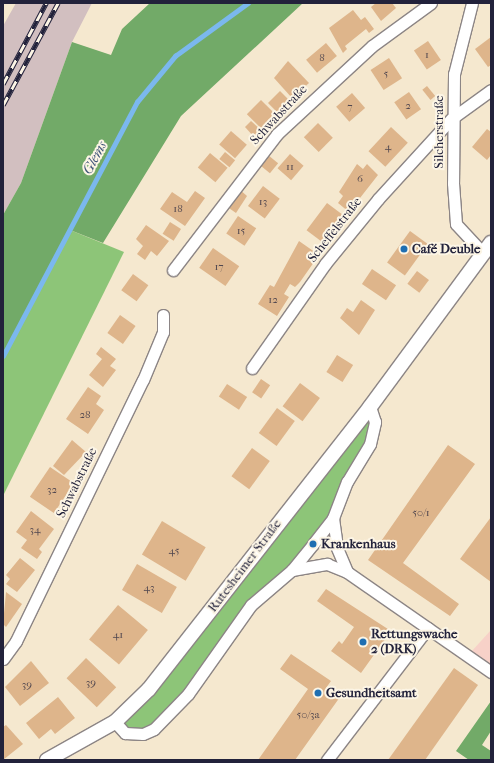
<!DOCTYPE html>
<meta charset="utf-8">
<style>
body{margin:0}
#map{position:relative;width:494px;height:763px;overflow:hidden;background:#f5e8cf;font-family:"IM FELL French Canon",serif}
div>[style]{position:absolute}
[style*='--x']{left:calc(var(--x)*1px);top:calc(var(--y)*1px);width:calc(var(--w)*1px);rotate:calc(var(--a)*1deg)}
.built>*{inset:0;background:#f7d1c8}
.industrial>*{inset:0;background:#d2bfc0}
.green>*{inset:0;background:#8dc578}
.forest>*{inset:0;background:#72aa68}
.stream>*{height:4.5px;margin:-2.25px;padding:0 2.25px;transform-origin:2.25px;border-radius:2.25px;background:#7bb8ee}
.building>*{inset:0;background:#deb58b;transform-origin:0 0}
.roads{filter:drop-shadow(1px 0 #8c8585) drop-shadow(-1px 0 #8c8585) drop-shadow(0 1px #8c8585) drop-shadow(0 -1px #8c8585)}
.minor>*{height:11px;margin:-5.5px;padding:0 5.5px;transform-origin:5.5px;border-radius:5.5px;background:#fff}
.tertiary>*{height:14px;margin:-7px;padding:0 7px;transform-origin:7px;border-radius:7px;background:#fff}
.rail>*{height:4.5px;margin-top:-2.25px;transform-origin:0;background:repeating-linear-gradient(90deg,#fcf5e5 0 9px,#22223b 0 18px);box-sizing:border-box;border-block:1px solid #22223b}
.dots>*{width:11px;height:11px;translate:-50% -50%;box-sizing:border-box;border:2px solid #fcf5e5;border-radius:50%}
span{translate:-50% -50%;white-space:nowrap;text-align:center;line-height:1.15;-webkit-text-stroke:4px #fcf5e5;paint-order:stroke}
.number-label{font-size:11px;color:#51474f}
.number-label span{-webkit-text-stroke-width:0}
.street-label{font-size:13px;color:#22223b}
.poi-label{font-size:13px;color:#22223b;font-weight:700}
.left{translate:0 -50%;text-align:left}
.water-label{font-size:14px;color:#41567a;font-style:italic}
.frame{position:absolute;inset:0;border:4px solid #22223b;pointer-events:none}
</style>
<div id="map">
<div class="built">
<div style="clip-path:polygon(491px 630px,491px 666px,471px 652px)"></div>
</div>
<div class="industrial">
<div style="clip-path:polygon(16px 3px,92px 3px,72px 42px,21px 183px,3px 215px,3px 26px)"></div>
</div>
<div class="green">
<div style="clip-path:polygon(70px 230px,124px 252px,3px 496px,3px 356px)"></div>
<div style="clip-path:polygon(370px 407px,370px 444px,313px 544px,251px 605px,175px 710px,135px 734px,115px 722px)"></div>
</div>
<div class="forest">
<div style="clip-path:polygon(150px 3px,303px 3px,181px 116px,103px 243px,70px 230px,3px 356px,3px 215px,21px 183px,72px 42px,111px 55px,122px 29px)"></div>
<div style="clip-path:polygon(491px 701px,491px 731px,482px 745px,491px 751px,491px 760px,469px 760px,456px 751px)"></div>
</div>
<div class="stream">
<div style="--x:3;--y:356;--w:287;--a:-62.2"></div>
<div style="--x:137;--y:102;--w:60;--a:-50.4"></div>
<div style="--x:175;--y:56;--w:90;--a:-36"></div>
</div>
<div class="building">
<div style="clip-path:polygon(376px 3px,392px 3px,396px 8px,381px 21px,371px 7px)"></div>
<div style="clip-path:polygon(353px 10px,361px 20px,365px 17px,374px 29px,369px 33px,366px 29px,345px 46px,347px 49px,343px 53px,329px 28px)"></div>
<div style="clip-path:polygon(491px 37px,491px 65px,488px 67px,475px 49px)"></div>
<div style="left:428px;top:41px;width:23px;height:17px;rotate:56deg"></div>
<div style="left:326px;top:43px;width:17px;height:26px;rotate:50deg"></div>
<div style="left:389px;top:58px;width:24px;height:22px;rotate:57deg"></div>
<div style="clip-path:polygon(288px 61px,309px 83px,292px 98px,274px 78px)"></div>
<div style="left:427px;top:86px;width:13px;height:6px;rotate:51deg"></div>
<div style="left:280px;top:91px;width:13px;height:17px;rotate:45deg"></div>
<div style="left:409px;top:92px;width:21px;height:18px;rotate:55deg"></div>
<div style="left:352px;top:93px;width:20px;height:21px;rotate:49deg"></div>
<div style="left:261px;top:100px;width:21px;height:20px;rotate:45deg"></div>
<div style="clip-path:polygon(251px 121px,261px 130px,254px 137px,245px 127px)"></div>
<div style="left:318px;top:123px;width:21px;height:20px;rotate:45deg"></div>
<div style="left:391px;top:127px;width:23px;height:33px;rotate:43deg"></div>
<div style="clip-path:polygon(487px 129px,491px 132px,491px 155px,487px 160px,472px 147px)"></div>
<div style="left:231px;top:131px;width:21px;height:18px;rotate:41deg"></div>
<div style="left:225px;top:152px;width:13px;height:9px;rotate:39deg"></div>
<div style="left:210px;top:153px;width:23px;height:19px;rotate:40deg"></div>
<div style="left:290px;top:154px;width:18px;height:19px;rotate:41deg"></div>
<div style="left:268px;top:155px;width:13px;height:13px;rotate:39deg"></div>
<div style="clip-path:polygon(357px 164px,363px 169px,367px 164px,378px 175px,349px 212px,338px 203px,343px 196px,339px 192px)"></div>
<div style="left:263px;top:186px;width:21px;height:25px;rotate:37deg"></div>
<div style="clip-path:polygon(239px 189px,247px 196px,236px 213px,226px 206px)"></div>
<div style="clip-path:polygon(195px 191px,205px 198px,185px 226px,160px 209px,172px 192px,187px 202px)"></div>
<div style="left:327px;top:203px;width:25px;height:34px;rotate:37deg"></div>
<div style="left:238px;top:216px;width:22px;height:21px;rotate:34deg"></div>
<div style="left:170px;top:222px;width:13px;height:14px;rotate:32deg"></div>
<div style="clip-path:polygon(146px 225px,169px 241px,157px 256px,151px 251px,145px 260px,137px 254px,143px 246px,136px 239px)"></div>
<div style="left:410px;top:231px;width:22px;height:39px;rotate:36deg"></div>
<div style="clip-path:polygon(299px 241px,319px 255px,300px 282px,295px 287px,290px 284px,284px 294px,289px 297px,277px 316px,258px 304px,270px 285px,274px 287px)"></div>
<div style="left:213px;top:248px;width:32px;height:24px;rotate:35deg"></div>
<div style="left:372px;top:269px;width:29px;height:18px;rotate:34deg"></div>
<div style="left:417px;top:271px;width:15px;height:16px;rotate:37deg"></div>
<div style="left:133px;top:274px;width:19px;height:20px;rotate:36deg"></div>
<div style="clip-path:polygon(361px 300px,375px 310px,359px 335px,340px 318px,347px 308px,353px 312px)"></div>
<div style="left:120px;top:315px;width:19px;height:22px;rotate:35deg"></div>
<div style="clip-path:polygon(101px 347px,116px 359px,110px 366px,116px 370px,103px 387px,89px 375px,102px 359px,96px 354px)"></div>
<div style="left:337px;top:355px;width:19px;height:20px;rotate:32deg"></div>
<div style="left:261px;top:379px;width:11px;height:16px;rotate:34deg"></div>
<div style="left:300px;top:383px;width:25px;height:29px;rotate:37deg"></div>
<div style="left:227px;top:384px;width:24px;height:15px;rotate:33deg"></div>
<div style="clip-path:polygon(88px 387px,101px 396px,96px 404px,104px 410px,88px 434px,66px 419px)"></div>
<div style="left:277px;top:408px;width:22px;height:31px;rotate:36deg"></div>
<div style="clip-path:polygon(72px 440px,86px 452px,64px 475px,53px 466px)"></div>
<div style="clip-path:polygon(448px 445px,475px 464px,403px 563px,459px 604px,450px 616px,368px 560px)"></div>
<div style="left:252px;top:448px;width:22px;height:35px;rotate:36deg"></div>
<div style="left:50px;top:467px;width:29px;height:36px;rotate:34deg"></div>
<div style="clip-path:polygon(31px 511px,54px 529px,39px 549px,42px 552px,37px 559px,21px 548px,27px 540px,16px 532px)"></div>
<div style="clip-path:polygon(491px 517px,491px 582px,460px 559px)"></div>
<div style="left:162px;top:521px;width:51px;height:39px;rotate:31deg"></div>
<div style="clip-path:polygon(20px 558px,35px 570px,17px 592px,6px 584px,10px 579px,6px 575px)"></div>
<div style="left:137px;top:564px;width:46px;height:30px;rotate:30deg"></div>
<div style="clip-path:polygon(326px 589px,391px 631px,361px 673px,331px 651px,339px 641px,342px 644px,354px 627px,317px 601px)"></div>
<div style="clip-path:polygon(6px 592px,22px 604px,6px 627px,3px 624px)"></div>
<div style="left:118px;top:605px;width:39px;height:45px;rotate:40deg"></div>
<div style="clip-path:polygon(291px 654px,331px 681px,326px 688px,340px 697px,295px 760px,258px 760px,308px 689px,280px 669px)"></div>
<div style="left:86px;top:658px;width:42px;height:28px;rotate:44deg"></div>
<div style="clip-path:polygon(31px 661px,49px 683px,20px 706px,5px 687px)"></div>
<div style="clip-path:polygon(454px 668px,478px 685px,425px 760px,388px 760px)"></div>
<div style="clip-path:polygon(58px 697px,75px 718px,55px 734px,51px 729px,39px 739px,26px 723px)"></div>
<div style="clip-path:polygon(6px 725px,23px 744px,3px 760px,3px 727px)"></div>
</div>
<div class="roads">
<div class="minor">
<div style="--x:472;--y:3;--w:73;--a:104.2"></div>
<div style="--x:454;--y:74;--w:109;--a:90.5"></div>
<div style="--x:453;--y:183;--w:41;--a:85.8"></div>
<div style="--x:456;--y:224;--w:40;--a:47"></div>
<div style="--x:173;--y:270;--w:171;--a:-52.6"></div>
<div style="--x:277;--y:134;--w:129;--a:-42.8"></div>
<div style="--x:372;--y:46;--w:73;--a:-36.1"></div>
<div style="--x:252;--y:368;--w:127;--a:-54.9"></div>
<div style="--x:325;--y:264;--w:84;--a:-50.8"></div>
<div style="--x:378;--y:199;--w:108;--a:-47.6"></div>
<div style="--x:451;--y:119;--w:49;--a:-35.9"></div>
<div style="--x:333;--y:518;--w:30;--a:82"></div>
<div style="--x:337;--y:548;--w:26;--a:67"></div>
<div style="--x:292;--y:570;--w:36;--a:-10"></div>
<div style="--x:327;--y:564;--w:22;--a:22"></div>
<div style="--x:347;--y:572;--w:175;--a:34.8"></div>
<div style="--x:3;--y:659;--w:22;--a:-54"></div>
<div style="--x:16;--y:641;--w:290;--a:-64.1"></div>
<div style="--x:143;--y:380;--w:52;--a:-67.4"></div>
<div style="--x:163;--y:332;--w:17;--a:-90"></div>
<div style="--x:115;--y:722;--w:15;--a:48"></div>
<div style="--x:125;--y:733;--w:18;--a:3"></div>
<div style="--x:143;--y:734;--w:12;--a:-24"></div>
<div style="--x:154;--y:729;--w:49;--a:-45.8"></div>
<div style="--x:188;--y:694;--w:109;--a:-54.7"></div>
<div style="--x:251;--y:605;--w:54;--a:-40.5"></div>
<div style="--x:292;--y:570;--w:33;--a:-51"></div>
<div style="--x:313;--y:544;--w:33;--a:-52"></div>
<div style="--x:333;--y:518;--w:39;--a:-69"></div>
<div style="--x:347;--y:482;--w:44;--a:-58.8"></div>
<div style="--x:370;--y:444;--w:23;--a:-77"></div>
<div style="--x:375;--y:422;--w:16;--a:-108"></div>
<div style="--x:327;--y:760;--w:166;--a:-52.6"></div>
</div>
<div class="tertiary">
<div style="--x:47;--y:760;--w:78;--a:-29.2"></div>
<div style="--x:115;--y:722;--w:47;--a:-44.1"></div>
<div style="--x:149;--y:689;--w:358;--a:-51.9"></div>
<div style="--x:370;--y:407;--w:204;--a:-53.6"></div>
</div>
</div>
<div class="rail">
<div style="--x:3;--y:84;--w:92;--a:-62"></div>
<div style="--x:3;--y:105;--w:116;--a:-61.7"></div>
</div>
<div class="dots">
<div style="left:404px;top:249px;background:#1f6fb2"></div>
<div style="left:313px;top:544px;background:#1f6fb2"></div>
<div style="left:363px;top:642px;background:#1f6fb2"></div>
<div style="left:318px;top:693px;background:#1f6fb2"></div>
</div>
<div class="number-label">
<span style="left:427px;top:55px">1</span>
<span style="left:322px;top:58px">8</span>
<span style="left:386px;top:74px">5</span>
<span style="left:408px;top:106px">2</span>
<span style="left:350px;top:107px">7</span>
<span style="left:388px;top:147px">4</span>
<span style="left:290px;top:167px">11</span>
<span style="left:360px;top:179px">6</span>
<span style="left:263px;top:202px">13</span>
<span style="left:178px;top:209px">18</span>
<span style="left:241px;top:231px">15</span>
<span style="left:219px;top:267px">17</span>
<span style="left:273px;top:300px">12</span>
<span style="left:85px;top:415px">28</span>
<span style="left:52px;top:490px">32</span>
<span style="left:421px;top:513px">50/1</span>
<span style="left:35px;top:530px">34</span>
<span style="left:174px;top:551px">45</span>
<span style="left:149px;top:588px">43</span>
<span style="left:118px;top:635px">41</span>
<span style="left:91px;top:683px">39</span>
<span style="left:27px;top:685px">39</span>
<span style="left:308px;top:715px">50/3a</span>
</div>
<div class="street-label">
<span style="left:279px;top:115px;rotate:-47deg">Schwabstraße</span>
<span style="left:439px;top:132px;rotate:-90deg">Silcherstraße</span>
<span style="left:335px;top:230px;rotate:-52deg">Scheffelstraße</span>
<span style="left:77px;top:483px;rotate:-64deg">Schwabstraße</span>
<span style="left:245px;top:566px;rotate:-53deg">Rutesheimer Straße</span>
</div>
<div class="poi-label">
<span class="left" style="left:412px;top:249px">Café Deuble</span>
<span class="left" style="left:321px;top:544px">Krankenhaus</span>
<span class="left" style="left:371px;top:642px">Rettungswache<br>2 (DRK)</span>
<span class="left" style="left:326px;top:693px">Gesundheitsamt</span>
</div>
<div class="water-label">
<span style="left:95px;top:158px;rotate:-62deg">Glems</span>
</div>
<div class="frame"></div>
</div>
